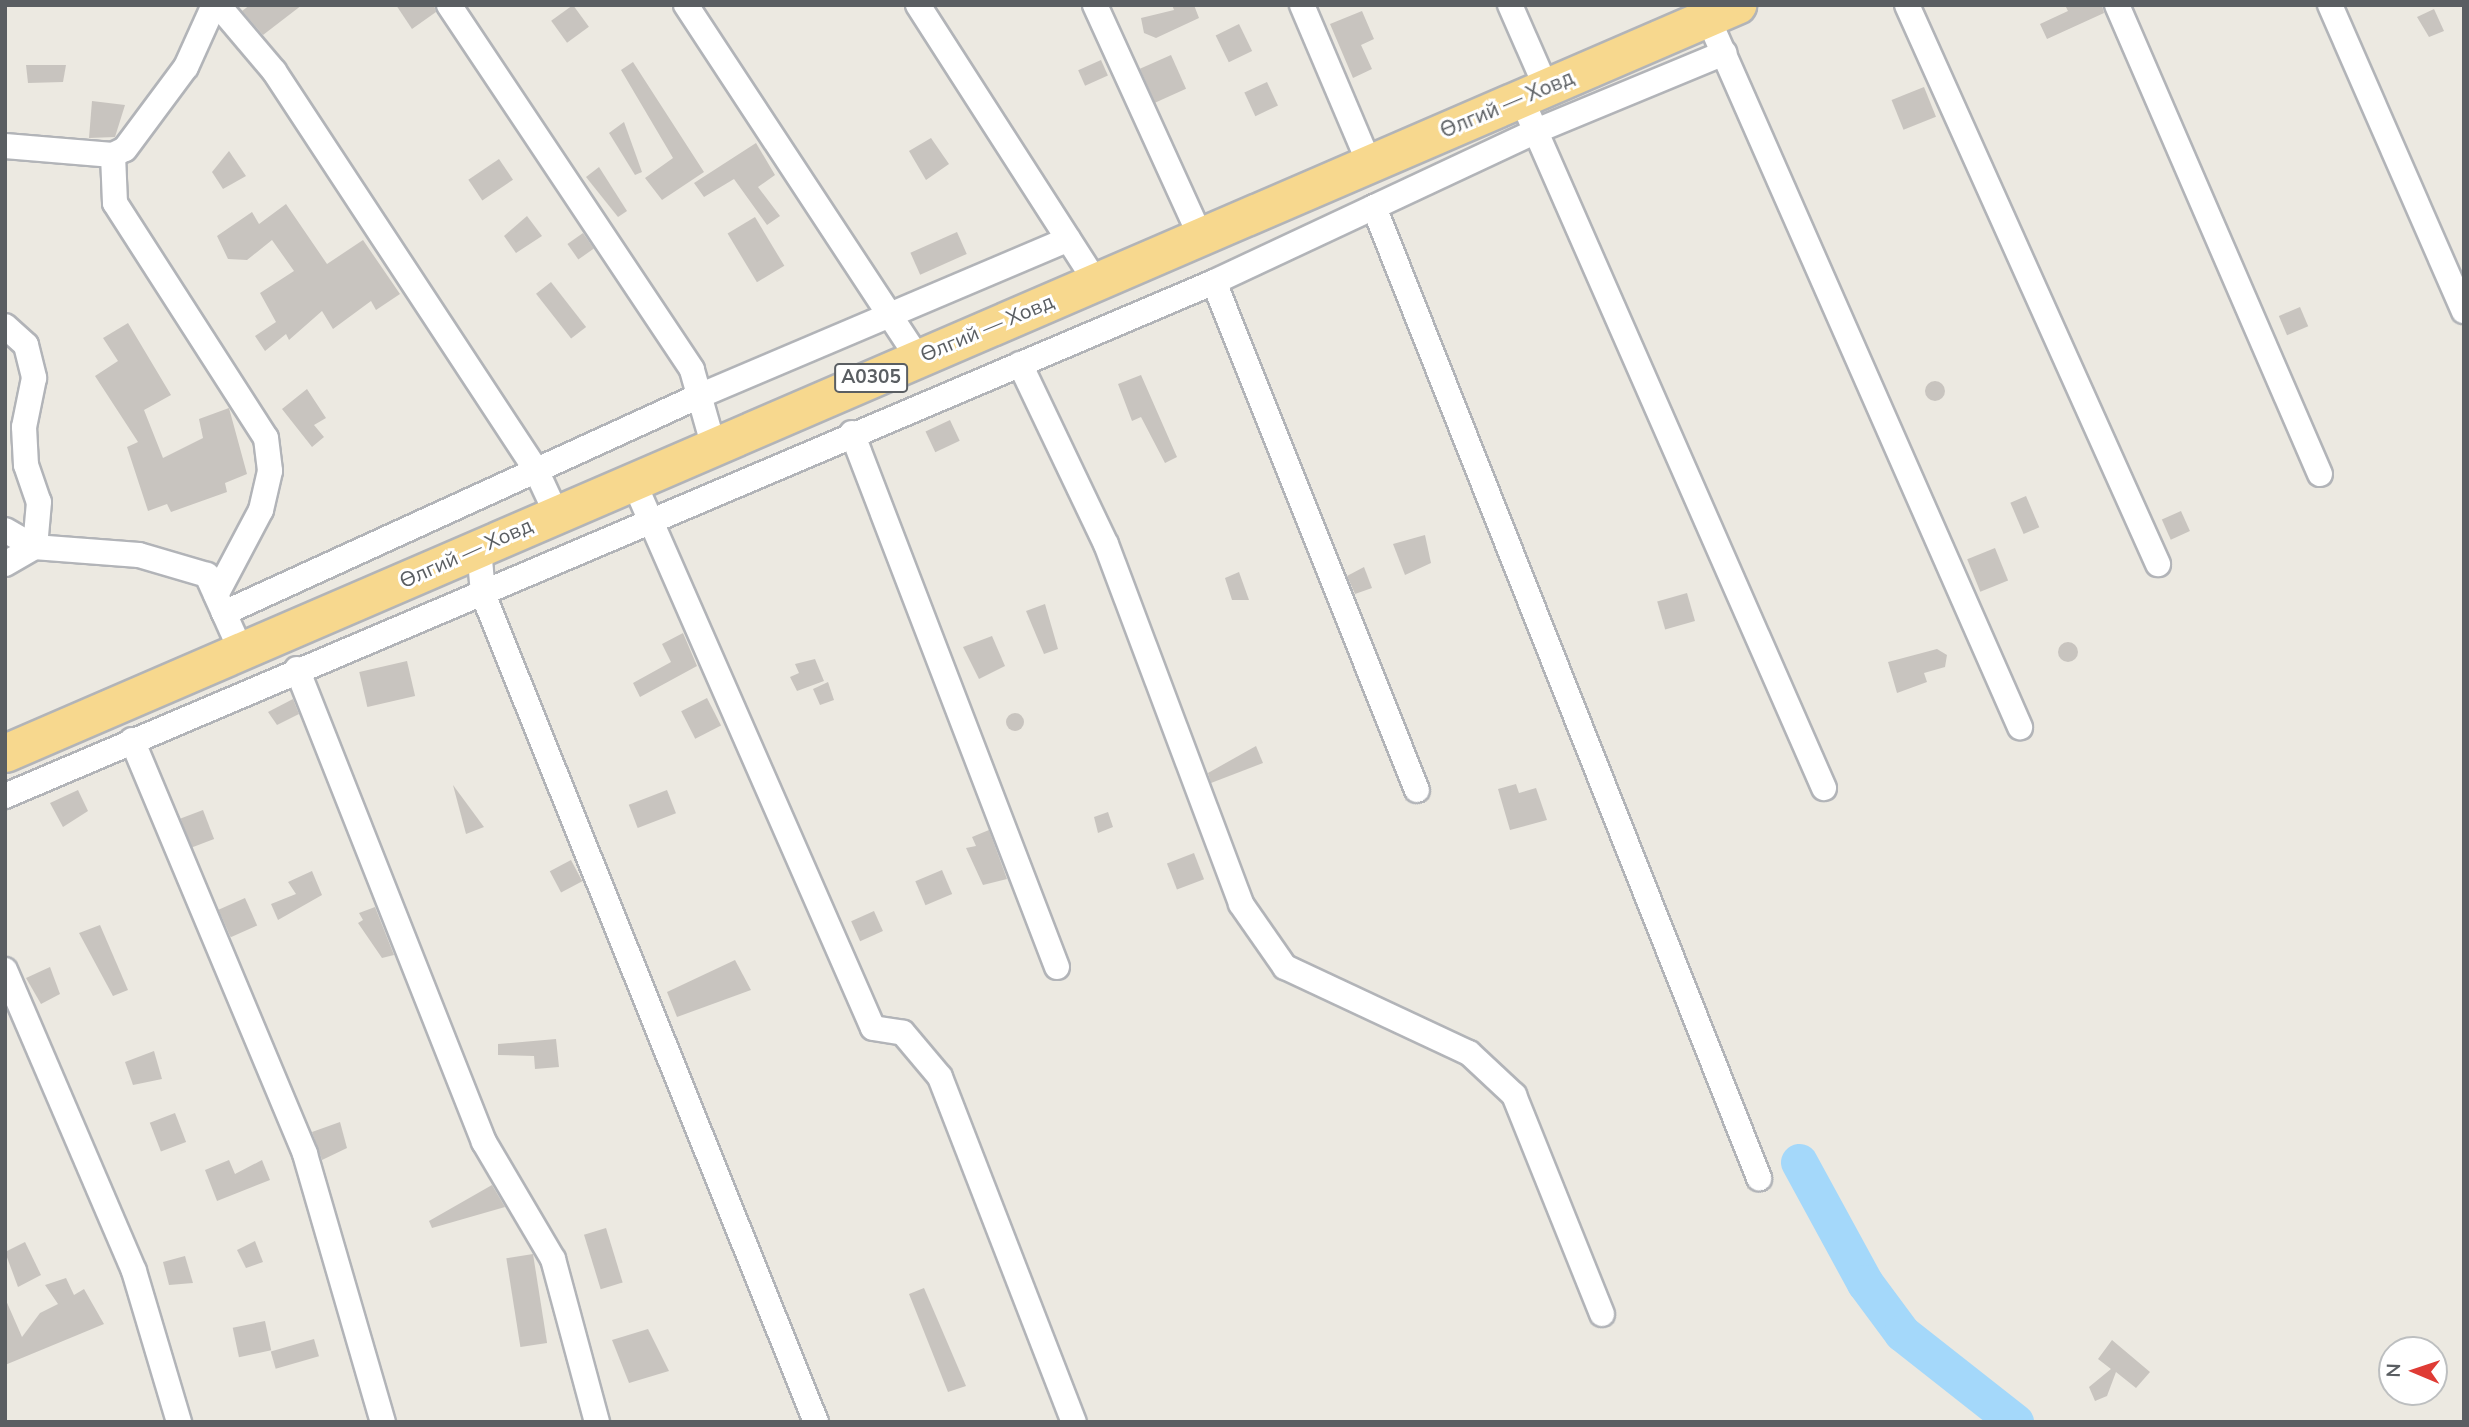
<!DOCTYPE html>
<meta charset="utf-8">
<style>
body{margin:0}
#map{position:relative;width:2469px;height:1427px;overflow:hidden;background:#ece9e1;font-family:"Nunito Sans",sans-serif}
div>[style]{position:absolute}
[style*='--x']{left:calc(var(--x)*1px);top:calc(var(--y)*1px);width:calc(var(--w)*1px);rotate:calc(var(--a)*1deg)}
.river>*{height:37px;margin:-18.5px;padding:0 18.5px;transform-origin:18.5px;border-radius:18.5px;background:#a4d8fa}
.building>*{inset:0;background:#c8c4bf;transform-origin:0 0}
.round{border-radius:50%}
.roads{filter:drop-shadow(2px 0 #b2b4b8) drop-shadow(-2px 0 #b2b4b8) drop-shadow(0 2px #b2b4b8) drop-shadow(0 -2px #b2b4b8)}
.minor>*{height:24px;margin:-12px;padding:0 12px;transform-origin:12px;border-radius:12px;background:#fff}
.highway>*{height:37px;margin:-18.5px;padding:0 18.5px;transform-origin:18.5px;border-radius:18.5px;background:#f7d88e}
span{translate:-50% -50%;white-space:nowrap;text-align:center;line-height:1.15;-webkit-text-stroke:6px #fff;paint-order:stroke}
.shield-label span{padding:2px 5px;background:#fff;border:2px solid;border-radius:5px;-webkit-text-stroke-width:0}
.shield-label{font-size:19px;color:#5a5e62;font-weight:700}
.street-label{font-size:21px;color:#5a5e62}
.frame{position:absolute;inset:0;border:7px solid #5a5e62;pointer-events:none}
.north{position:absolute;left:2378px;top:1336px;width:70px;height:70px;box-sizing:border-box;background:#fff;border:2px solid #bdbfc0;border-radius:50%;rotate:272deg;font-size:19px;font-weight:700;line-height:28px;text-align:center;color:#5a5e62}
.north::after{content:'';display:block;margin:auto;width:24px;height:32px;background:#df3b35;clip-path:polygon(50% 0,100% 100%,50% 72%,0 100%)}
</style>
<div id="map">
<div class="river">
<div style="--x:1799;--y:1162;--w:138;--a:61.4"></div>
<div style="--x:1865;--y:1283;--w:62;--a:53.5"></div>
<div style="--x:1902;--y:1333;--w:144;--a:38.2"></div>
</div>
<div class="building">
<div style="clip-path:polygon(250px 5px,302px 5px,263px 35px,242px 11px)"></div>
<div style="clip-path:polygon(396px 5px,434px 5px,436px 12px,412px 29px)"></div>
<div style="left:573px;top:5px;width:27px;height:27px;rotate:54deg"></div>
<div style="clip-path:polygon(1172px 5px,1194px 5px,1199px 18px,1156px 38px,1144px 33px,1141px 18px,1174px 10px)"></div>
<div style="clip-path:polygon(2065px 5px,2102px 5px,2104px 13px,2047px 39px,2040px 24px,2068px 11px)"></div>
<div style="clip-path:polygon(2434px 9px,2444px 31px,2429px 37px,2417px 17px)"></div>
<div style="clip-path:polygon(1362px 11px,1374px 39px,1361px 45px,1372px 69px,1353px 78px,1330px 24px)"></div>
<div style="left:1239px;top:24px;width:30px;height:26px;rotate:64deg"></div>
<div style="left:1171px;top:55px;width:37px;height:34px;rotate:66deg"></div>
<div style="left:1101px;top:60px;width:17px;height:25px;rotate:66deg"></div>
<div style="clip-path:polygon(633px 62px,704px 172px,662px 200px,645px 178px,673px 158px,621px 70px)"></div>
<div style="clip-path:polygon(26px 65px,66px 65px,63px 82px,28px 83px)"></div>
<div style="left:1267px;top:82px;width:26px;height:25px;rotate:65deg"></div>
<div style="left:1924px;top:87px;width:32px;height:35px;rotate:68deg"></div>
<div style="clip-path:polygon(92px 101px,125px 105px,115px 137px,89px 138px)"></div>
<div style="clip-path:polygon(624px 122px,642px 172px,635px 175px,609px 133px)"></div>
<div style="clip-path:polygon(931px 138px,949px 164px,926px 180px,909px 151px)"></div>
<div style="clip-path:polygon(756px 143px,775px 175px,758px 187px,780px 216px,767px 225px,734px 179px,704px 197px,694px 183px)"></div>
<div style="clip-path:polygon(229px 151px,246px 176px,223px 189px,212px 172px)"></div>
<div style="left:499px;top:159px;width:25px;height:37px;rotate:56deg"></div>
<div style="clip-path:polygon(599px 167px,627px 211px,618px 217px,586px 177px)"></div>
<div style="clip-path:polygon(286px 204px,327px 264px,363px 240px,400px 294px,376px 310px,371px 301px,333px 329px,322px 311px,289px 340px,286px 334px,265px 351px,255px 336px,276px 322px,260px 293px,294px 271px,272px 240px,247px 260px,228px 259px,217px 236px,252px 212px,259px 224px)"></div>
<div style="clip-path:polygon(527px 216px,542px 236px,516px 253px,504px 236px)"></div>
<div style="left:755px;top:217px;width:57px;height:32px;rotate:59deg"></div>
<div style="left:957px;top:232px;width:24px;height:51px;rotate:66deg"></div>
<div style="left:583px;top:233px;width:19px;height:19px;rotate:55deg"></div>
<div style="left:551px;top:282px;width:57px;height:19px;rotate:52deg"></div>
<div style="left:2300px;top:307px;width:21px;height:23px;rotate:67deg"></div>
<div style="clip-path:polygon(128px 323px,171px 395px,144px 410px,163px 458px,203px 438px,199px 419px,229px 408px,247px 474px,225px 483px,227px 492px,171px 512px,167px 504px,148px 511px,127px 447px,138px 442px,95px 376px,118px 361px,103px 338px)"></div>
<div style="clip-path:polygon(1141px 375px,1177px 457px,1165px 463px,1141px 417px,1132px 421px,1118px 384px)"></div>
<div class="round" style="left:1925px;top:381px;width:20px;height:20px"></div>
<div style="clip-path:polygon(307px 389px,326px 418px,314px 425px,324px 437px,312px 447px,282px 409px)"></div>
<div style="left:950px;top:420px;width:23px;height:27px;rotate:65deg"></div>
<div style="left:2026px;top:496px;width:34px;height:17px;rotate:67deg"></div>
<div style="left:2181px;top:511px;width:22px;height:21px;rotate:66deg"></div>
<div style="clip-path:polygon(1425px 535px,1431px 563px,1405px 575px,1393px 544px)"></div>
<div style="left:1995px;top:548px;width:35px;height:30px;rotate:68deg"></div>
<div style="clip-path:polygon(1364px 567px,1372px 588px,1355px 594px,1347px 576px)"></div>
<div style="clip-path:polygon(1239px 572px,1249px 600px,1232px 600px,1225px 578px)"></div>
<div style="left:1687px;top:593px;width:29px;height:31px;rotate:74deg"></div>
<div style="clip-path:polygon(1045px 604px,1058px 649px,1044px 654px,1026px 611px)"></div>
<div style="clip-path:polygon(683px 633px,697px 666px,640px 697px,633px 683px,671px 662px,662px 644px)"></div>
<div style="clip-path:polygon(992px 636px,1005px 666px,979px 679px,963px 647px)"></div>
<div class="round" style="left:2058px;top:642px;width:20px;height:20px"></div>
<div style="clip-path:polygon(1937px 649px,1947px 655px,1945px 667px,1924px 673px,1927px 682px,1897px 693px,1888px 662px)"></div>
<div style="clip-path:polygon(815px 659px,824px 681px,797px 691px,790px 677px,799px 673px,795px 664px)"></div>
<div style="left:407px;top:661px;width:36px;height:49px;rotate:77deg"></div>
<div style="clip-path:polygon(828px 682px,834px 700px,820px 705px,813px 689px)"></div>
<div style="left:707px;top:698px;width:31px;height:29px;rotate:63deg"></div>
<div style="clip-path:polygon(293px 699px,299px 714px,277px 725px,268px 712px)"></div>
<div class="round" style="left:1006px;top:713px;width:18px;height:18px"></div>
<div style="clip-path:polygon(1256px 746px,1263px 763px,1211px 783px,1208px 773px)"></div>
<div style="clip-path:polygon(1516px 784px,1519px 793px,1536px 788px,1547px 820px,1510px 830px,1498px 789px)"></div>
<div style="clip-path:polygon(453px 785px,484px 827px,466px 834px)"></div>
<div style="clip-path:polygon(78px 790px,88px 811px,63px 827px,50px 803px)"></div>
<div style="left:667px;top:790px;width:25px;height:41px;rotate:69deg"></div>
<div style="left:203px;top:810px;width:31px;height:24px;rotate:69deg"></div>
<div style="clip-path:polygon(1108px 812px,1113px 827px,1098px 833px,1094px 817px)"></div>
<div style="clip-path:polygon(989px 830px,1007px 879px,983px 885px,966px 848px,976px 846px,972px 837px)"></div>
<div style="left:1194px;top:853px;width:28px;height:29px;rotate:69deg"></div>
<div style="left:571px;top:860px;width:24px;height:24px;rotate:62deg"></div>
<div style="left:942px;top:870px;width:26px;height:29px;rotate:67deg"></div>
<div style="clip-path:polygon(312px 871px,322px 895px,278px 920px,271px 904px,296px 894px,288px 882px)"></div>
<div style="left:245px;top:898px;width:30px;height:29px;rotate:66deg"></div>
<div style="clip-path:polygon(375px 907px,394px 955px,382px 958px,358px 923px,363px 920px,359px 913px)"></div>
<div style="left:874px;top:911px;width:22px;height:25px;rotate:66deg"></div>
<div style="clip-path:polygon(100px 925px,128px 990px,113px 996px,79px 933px)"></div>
<div style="clip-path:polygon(735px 960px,751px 990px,677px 1017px,667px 992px)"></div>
<div style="clip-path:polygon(50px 967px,60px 994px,41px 1004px,26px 978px)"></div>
<div style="clip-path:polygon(556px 1039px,559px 1067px,535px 1069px,534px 1056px,498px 1055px,498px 1044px)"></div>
<div style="clip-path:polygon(154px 1051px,162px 1079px,133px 1085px,125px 1062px)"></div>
<div style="left:175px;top:1113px;width:31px;height:27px;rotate:69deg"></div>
<div style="clip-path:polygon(340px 1122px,347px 1148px,322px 1160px,312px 1132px)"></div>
<div style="clip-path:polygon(229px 1160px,235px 1174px,262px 1160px,270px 1180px,217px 1201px,205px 1170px)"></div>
<div style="clip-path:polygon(492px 1185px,505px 1207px,432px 1228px,429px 1221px)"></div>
<div style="left:606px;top:1228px;width:57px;height:23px;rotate:73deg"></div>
<div style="clip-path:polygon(255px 1241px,263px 1262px,246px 1268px,237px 1250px)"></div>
<div style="clip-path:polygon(25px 1242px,41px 1275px,18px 1287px,5px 1252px)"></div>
<div style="left:533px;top:1254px;width:90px;height:27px;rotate:81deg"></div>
<div style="clip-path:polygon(185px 1256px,193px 1283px,169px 1285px,163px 1262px)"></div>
<div style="clip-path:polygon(66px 1278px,74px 1295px,84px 1289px,104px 1324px,5px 1365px,5px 1298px,22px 1337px,40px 1313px,58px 1304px,45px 1285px)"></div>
<div style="clip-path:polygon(924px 1288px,966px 1386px,948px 1392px,909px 1294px)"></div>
<div style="left:265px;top:1321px;width:30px;height:33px;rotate:78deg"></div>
<div style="clip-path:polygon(648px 1329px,669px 1371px,629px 1383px,612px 1340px)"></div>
<div style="left:314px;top:1339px;width:18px;height:45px;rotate:74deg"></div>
<div style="clip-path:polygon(2112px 1340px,2150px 1372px,2136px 1388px,2116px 1372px,2107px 1396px,2095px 1401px,2089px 1387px,2111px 1369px,2098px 1359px)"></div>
</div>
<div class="roads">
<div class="minor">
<div style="--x:218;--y:5;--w:87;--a:49.7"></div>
<div style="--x:274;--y:71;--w:477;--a:56.7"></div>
<div style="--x:536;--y:470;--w:47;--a:65.1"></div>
<div style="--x:449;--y:5;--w:438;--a:56.3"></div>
<div style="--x:692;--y:370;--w:77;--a:74.2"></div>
<div style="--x:686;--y:5;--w:422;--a:56.7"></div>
<div style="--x:918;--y:5;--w:328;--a:57.3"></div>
<div style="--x:1095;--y:5;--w:253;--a:65.5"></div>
<div style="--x:1302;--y:5;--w:172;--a:67"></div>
<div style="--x:1510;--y:5;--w:90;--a:66.3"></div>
<div style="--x:1907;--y:5;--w:613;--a:65.82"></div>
<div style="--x:2117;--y:5;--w:511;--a:66.6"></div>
<div style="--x:2330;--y:5;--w:334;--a:66.4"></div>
<div style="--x:1708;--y:18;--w:775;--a:66.25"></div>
<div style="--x:1529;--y:116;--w:734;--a:66.3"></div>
<div style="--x:5;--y:146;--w:108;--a:4.8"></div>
<div style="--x:113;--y:155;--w:13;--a:-27"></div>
<div style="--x:125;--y:149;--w:102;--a:-53.4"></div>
<div style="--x:186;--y:67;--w:68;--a:-65.7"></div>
<div style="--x:113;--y:155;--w:48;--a:87.6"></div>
<div style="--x:115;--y:203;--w:279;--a:57.3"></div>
<div style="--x:266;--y:438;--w:33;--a:83"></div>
<div style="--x:270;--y:471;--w:40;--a:103"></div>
<div style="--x:261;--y:510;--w:96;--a:117.9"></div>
<div style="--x:1374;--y:207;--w:1045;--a:68.37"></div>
<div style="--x:1214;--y:282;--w:547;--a:68.22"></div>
<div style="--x:5;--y:326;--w:28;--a:42"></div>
<div style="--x:26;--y:345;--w:34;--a:76"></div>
<div style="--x:34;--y:378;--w:50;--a:101.5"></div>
<div style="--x:24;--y:427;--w:38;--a:87"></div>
<div style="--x:26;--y:465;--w:39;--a:71"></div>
<div style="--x:39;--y:502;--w:45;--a:95.1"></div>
<div style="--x:1020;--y:364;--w:199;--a:64.5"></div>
<div style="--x:1106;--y:544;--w:384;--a:69.4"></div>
<div style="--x:1241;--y:904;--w:77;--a:55.1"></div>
<div style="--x:1285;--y:967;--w:203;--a:25.1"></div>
<div style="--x:1469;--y:1053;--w:62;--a:43"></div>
<div style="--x:1514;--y:1095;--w:236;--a:68.1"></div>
<div style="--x:852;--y:433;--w:572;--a:69"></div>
<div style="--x:632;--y:478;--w:600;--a:66.34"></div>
<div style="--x:873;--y:1028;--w:30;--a:9"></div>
<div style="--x:903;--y:1033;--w:57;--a:49.9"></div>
<div style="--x:940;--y:1077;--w:370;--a:68.8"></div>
<div style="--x:5;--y:530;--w:34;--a:30"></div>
<div style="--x:34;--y:547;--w:105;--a:4.4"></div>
<div style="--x:139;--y:555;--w:71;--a:16.4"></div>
<div style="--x:207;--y:575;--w:83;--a:65.9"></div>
<div style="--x:479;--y:548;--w:46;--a:85"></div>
<div style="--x:483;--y:594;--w:892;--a:68.09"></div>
<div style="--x:5;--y:564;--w:34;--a:-30"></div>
<div style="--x:224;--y:613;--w:522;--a:-24.55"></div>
<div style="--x:699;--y:396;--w:401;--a:-23"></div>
<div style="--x:297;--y:669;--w:509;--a:68.43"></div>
<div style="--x:484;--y:1142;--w:136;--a:59.5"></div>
<div style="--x:553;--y:1259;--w:169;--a:74.9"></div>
<div style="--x:132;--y:740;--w:449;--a:67.3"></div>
<div style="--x:305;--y:1154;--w:279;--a:73.8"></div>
<div style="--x:5;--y:796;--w:1314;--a:-23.03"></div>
<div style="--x:1214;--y:282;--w:356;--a:-25.1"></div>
<div style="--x:1536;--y:131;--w:204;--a:-22.5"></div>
<div style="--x:5;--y:970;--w:327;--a:66.8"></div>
<div style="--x:134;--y:1271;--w:158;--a:73.4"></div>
</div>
<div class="highway">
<div style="--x:5;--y:753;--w:1887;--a:-23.36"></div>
</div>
</div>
<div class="shield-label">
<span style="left:871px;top:378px">A0305</span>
</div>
<div class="street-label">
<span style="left:1507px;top:104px;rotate:-23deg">Өлгий — Ховд</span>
<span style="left:987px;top:328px;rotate:-23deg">Өлгий — Ховд</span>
<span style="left:466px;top:553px;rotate:-24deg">Өлгий — Ховд</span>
</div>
<div class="frame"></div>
<div class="north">N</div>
</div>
